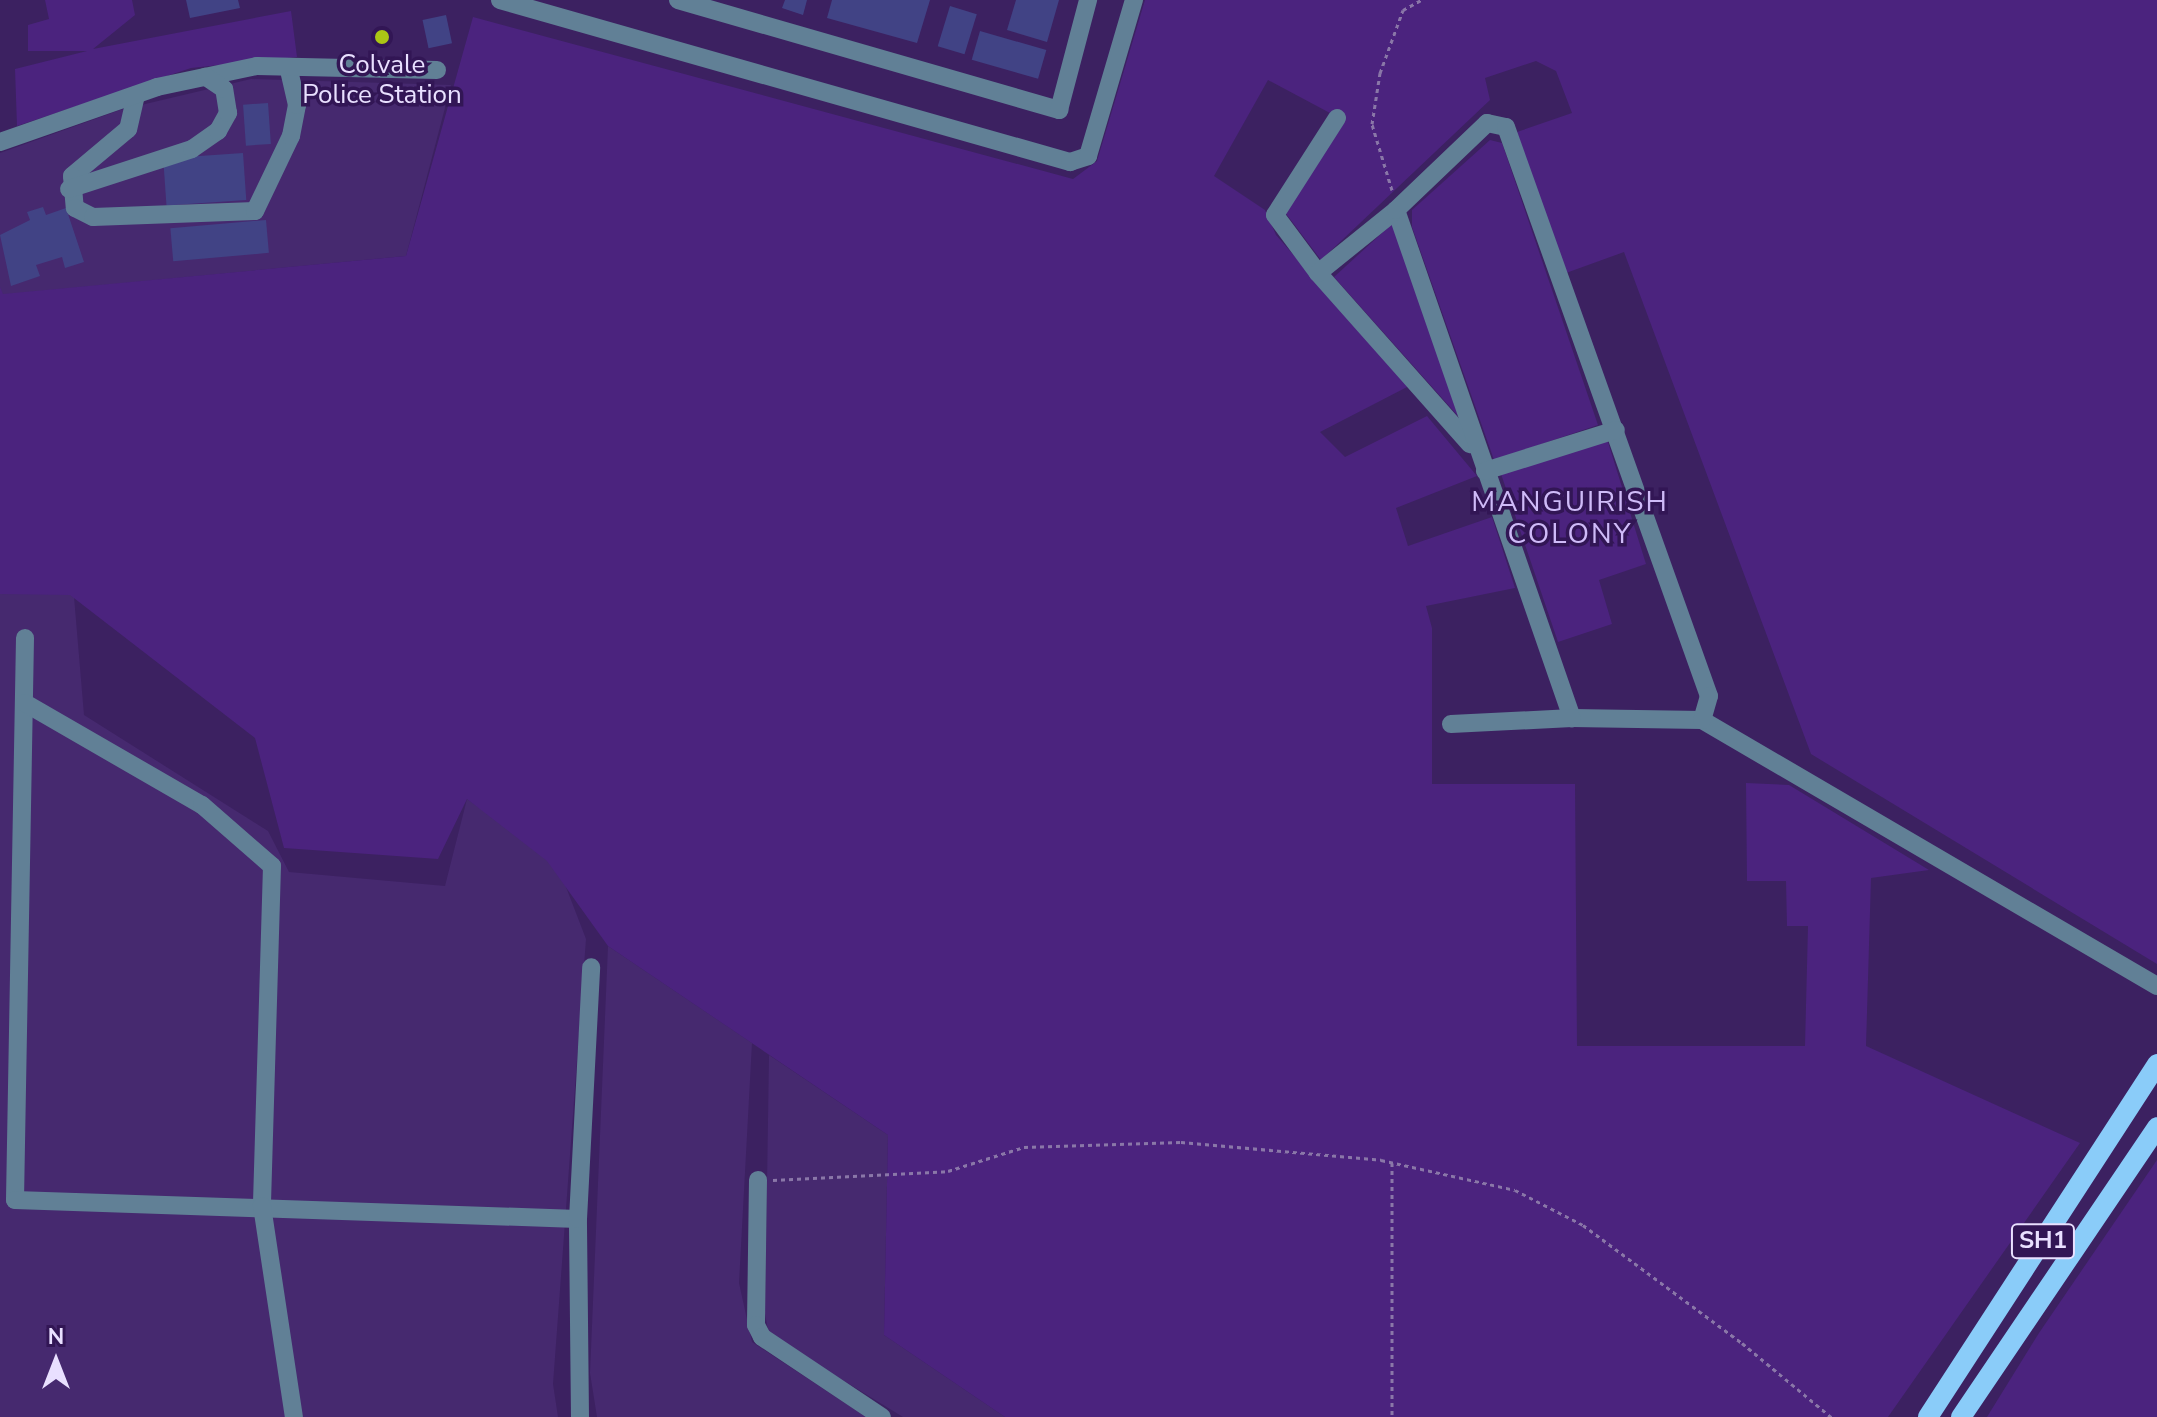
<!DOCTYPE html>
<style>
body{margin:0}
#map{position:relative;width:2157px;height:1417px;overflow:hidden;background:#3c2161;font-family:"Nunito Sans",sans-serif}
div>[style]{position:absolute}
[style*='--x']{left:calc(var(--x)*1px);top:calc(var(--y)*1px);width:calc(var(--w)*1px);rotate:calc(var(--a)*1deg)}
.built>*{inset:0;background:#46296f}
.green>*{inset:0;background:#4b237e}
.building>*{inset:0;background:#414385;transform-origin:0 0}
.path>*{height:3px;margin-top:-1.5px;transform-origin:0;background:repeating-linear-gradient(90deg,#8a77a8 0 4px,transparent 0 8px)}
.minor>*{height:18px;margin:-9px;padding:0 9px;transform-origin:9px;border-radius:9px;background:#618096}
.major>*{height:20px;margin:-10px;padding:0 10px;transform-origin:10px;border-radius:10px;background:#8accf9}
.dots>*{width:22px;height:22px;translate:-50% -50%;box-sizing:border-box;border:4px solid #321655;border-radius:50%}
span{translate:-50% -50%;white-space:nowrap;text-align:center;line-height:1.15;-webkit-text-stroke:7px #321655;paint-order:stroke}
.shield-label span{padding:2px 6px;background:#321655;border:2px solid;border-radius:6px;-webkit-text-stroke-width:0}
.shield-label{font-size:24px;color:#e9e0ff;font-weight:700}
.poi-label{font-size:26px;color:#e9e0ff}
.neighbourhood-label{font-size:28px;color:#cfbbf8;letter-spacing:2px}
.north{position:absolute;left:16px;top:1321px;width:80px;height:80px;-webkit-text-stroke:6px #321655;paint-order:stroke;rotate:0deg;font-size:22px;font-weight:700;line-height:32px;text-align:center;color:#e9e0ff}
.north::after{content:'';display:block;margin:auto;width:28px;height:36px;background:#e9e0ff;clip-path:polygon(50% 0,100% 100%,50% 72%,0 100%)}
</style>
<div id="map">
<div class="built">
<div style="clip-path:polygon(251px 79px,451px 85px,406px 256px,0 295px,0 153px,120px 110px)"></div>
<div style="clip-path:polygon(0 584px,73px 585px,84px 715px,268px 831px,289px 872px,445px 886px,467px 799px,556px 861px,586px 939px,553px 1384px,558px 1417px,0 1417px)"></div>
<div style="clip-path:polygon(608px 946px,752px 1043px,739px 1283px,752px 1342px,866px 1417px,597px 1417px,590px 1373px)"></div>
<div style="clip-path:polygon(769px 1055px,888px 1135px,884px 1335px,1005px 1417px,903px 1417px,769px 1335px,765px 1314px)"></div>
</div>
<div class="green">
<div style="clip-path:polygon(45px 0,132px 0,135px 15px,93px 49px,291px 11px,297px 57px,191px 68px,17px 126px,15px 69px,87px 51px,28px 51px,28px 25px,49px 19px)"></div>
<div style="clip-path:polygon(1145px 0,2157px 0,2157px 964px,1811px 754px,1624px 252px,1566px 273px,1517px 132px,1572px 113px,1556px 71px,1536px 61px,1485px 78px,1490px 100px,1321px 260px,1284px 211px,1345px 121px,1268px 80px,1214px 176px,1265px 210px,1276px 235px,1409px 386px,1320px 432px,1345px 457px,1427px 416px,1477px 476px,1396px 508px,1408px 546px,1492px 517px,1515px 588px,1426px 606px,1432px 628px,1432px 784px,1575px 784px,1577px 1046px,1805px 1046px,1808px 926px,1787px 926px,1786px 881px,1747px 881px,1746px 783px,1789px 785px,1929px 870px,1871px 878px,1866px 1046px,2080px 1143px,1888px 1417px,1005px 1417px,884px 1335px,888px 1135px,608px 946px,547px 861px,467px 799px,438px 859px,284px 848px,255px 738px,70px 595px,0 594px,0 287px,3px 294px,406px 256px,473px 17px,1073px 179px,1097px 161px)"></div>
<div style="clip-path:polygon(1490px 140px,1502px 143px,1598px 425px,1494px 460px,1412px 227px,1412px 210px)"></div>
<div style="clip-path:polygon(1394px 222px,1458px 416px,1334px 277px)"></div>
<div style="clip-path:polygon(1607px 439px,1646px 564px,1599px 580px,1612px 624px,1558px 642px,1501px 474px)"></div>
<div style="clip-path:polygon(2157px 1160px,2157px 1417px,1987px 1417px,2039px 1333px)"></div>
</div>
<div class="building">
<div style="clip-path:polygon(186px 0,238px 0,240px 8px,190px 18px)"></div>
<div style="clip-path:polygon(785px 0,807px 0,803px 15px,782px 8px)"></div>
<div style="clip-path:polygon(832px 0,930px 0,917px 43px,827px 18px)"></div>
<div style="clip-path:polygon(1016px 0,1059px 0,1047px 42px,1007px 30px)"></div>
<div style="left:950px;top:6px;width:28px;height:42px;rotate:17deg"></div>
<div style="left:446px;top:15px;width:29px;height:24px;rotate:78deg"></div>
<div style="left:980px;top:31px;width:69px;height:30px;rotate:16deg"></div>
<div style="left:268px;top:103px;width:41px;height:25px;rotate:86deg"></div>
<div style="left:243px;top:153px;width:47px;height:80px;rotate:86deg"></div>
<div style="clip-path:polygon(43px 207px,46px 215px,66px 208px,84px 262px,65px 268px,62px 257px,36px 265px,40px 276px,11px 286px,0 235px,30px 220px,27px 212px)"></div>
<div style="left:266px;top:220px;width:33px;height:96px;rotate:85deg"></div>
</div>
<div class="path">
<div style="--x:1392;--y:190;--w:69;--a:-106.9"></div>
<div style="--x:1372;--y:124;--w:52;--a:-81.1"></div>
<div style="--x:1380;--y:73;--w:67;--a:-69.9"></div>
<div style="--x:1403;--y:10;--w:21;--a:-29"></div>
<div style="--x:1392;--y:1163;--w:254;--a:90"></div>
<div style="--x:773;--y:1180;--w:175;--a:-2.9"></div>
<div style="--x:948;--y:1171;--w:80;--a:-17.5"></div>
<div style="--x:1024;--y:1147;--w:157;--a:-1.8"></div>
<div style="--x:1181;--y:1142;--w:201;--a:5.1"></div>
<div style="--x:1381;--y:1160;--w:137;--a:12.6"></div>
<div style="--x:1515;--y:1190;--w:76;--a:27.2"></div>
<div style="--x:1583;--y:1225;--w:198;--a:36.6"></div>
<div style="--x:1742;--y:1343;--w:116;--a:39.7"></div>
</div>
<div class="minor">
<div style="--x:500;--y:0;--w:593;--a:15.87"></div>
<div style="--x:1070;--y:162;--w:19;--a:-18"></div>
<div style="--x:1088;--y:156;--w:163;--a:-73.6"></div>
<div style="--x:678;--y:0;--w:397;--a:16.1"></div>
<div style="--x:1059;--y:110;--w:114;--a:-75.2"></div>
<div style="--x:136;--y:95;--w:35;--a:103"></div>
<div style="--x:128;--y:129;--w:73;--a:140"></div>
<div style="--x:72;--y:176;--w:32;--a:85"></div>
<div style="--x:75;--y:208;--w:20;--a:27"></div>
<div style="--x:93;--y:217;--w:162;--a:-2.1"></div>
<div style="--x:255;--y:211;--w:83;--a:-64.4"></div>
<div style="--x:291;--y:136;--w:32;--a:-79"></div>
<div style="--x:297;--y:105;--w:39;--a:-103"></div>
<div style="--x:1337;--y:118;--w:115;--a:122.6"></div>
<div style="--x:1275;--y:215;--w:72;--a:53.4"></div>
<div style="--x:1318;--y:273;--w:229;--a:48.4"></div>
<div style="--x:0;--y:142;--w:166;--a:-19.3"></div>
<div style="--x:157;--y:87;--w:102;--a:-11.9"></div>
<div style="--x:257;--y:66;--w:180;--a:1.3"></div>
<div style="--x:69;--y:189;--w:129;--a:-18"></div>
<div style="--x:192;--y:149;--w:32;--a:-35"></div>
<div style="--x:218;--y:131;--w:21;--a:-61"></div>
<div style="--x:228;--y:113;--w:24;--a:-99"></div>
<div style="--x:224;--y:89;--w:22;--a:-146"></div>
<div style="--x:1396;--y:210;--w:538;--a:70.89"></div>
<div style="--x:1572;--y:718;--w:130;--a:0.9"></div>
<div style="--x:1702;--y:720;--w:527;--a:30.31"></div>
<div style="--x:1318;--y:273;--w:100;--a:-38.9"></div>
<div style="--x:1396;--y:210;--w:126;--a:-43.7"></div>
<div style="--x:1487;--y:123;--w:19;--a:12"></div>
<div style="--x:1506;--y:127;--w:604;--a:70.37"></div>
<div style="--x:1709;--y:696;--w:25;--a:106"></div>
<div style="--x:1485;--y:471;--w:137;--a:-17.4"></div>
<div style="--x:25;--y:638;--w:562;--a:91.02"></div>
<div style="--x:15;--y:1200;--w:563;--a:1.93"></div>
<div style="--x:25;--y:703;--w:204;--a:30"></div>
<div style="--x:202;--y:805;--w:93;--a:41.1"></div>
<div style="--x:272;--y:866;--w:340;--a:91.7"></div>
<div style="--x:262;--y:1206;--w:213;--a:81.4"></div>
<div style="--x:1451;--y:724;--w:121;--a:-2.8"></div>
<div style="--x:758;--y:1180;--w:145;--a:90.8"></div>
<div style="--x:756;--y:1325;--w:13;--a:63"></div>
<div style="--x:762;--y:1337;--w:144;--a:33.7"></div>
<div style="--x:580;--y:1417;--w:198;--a:-90.6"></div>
<div style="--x:578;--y:1219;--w:252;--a:-87"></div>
</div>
<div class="major">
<div style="--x:1928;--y:1417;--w:421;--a:-57"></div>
<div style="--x:1961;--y:1417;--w:350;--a:-55.9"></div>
</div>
<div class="dots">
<div style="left:382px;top:37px;background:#abc615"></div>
</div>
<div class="shield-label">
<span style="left:2043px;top:1241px">SH1</span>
</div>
<div class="poi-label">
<span style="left:382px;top:80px">Colvale<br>Police Station</span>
</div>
<div class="neighbourhood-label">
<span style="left:1570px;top:518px">MANGUIRISH<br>COLONY</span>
</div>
<div class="north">N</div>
</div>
